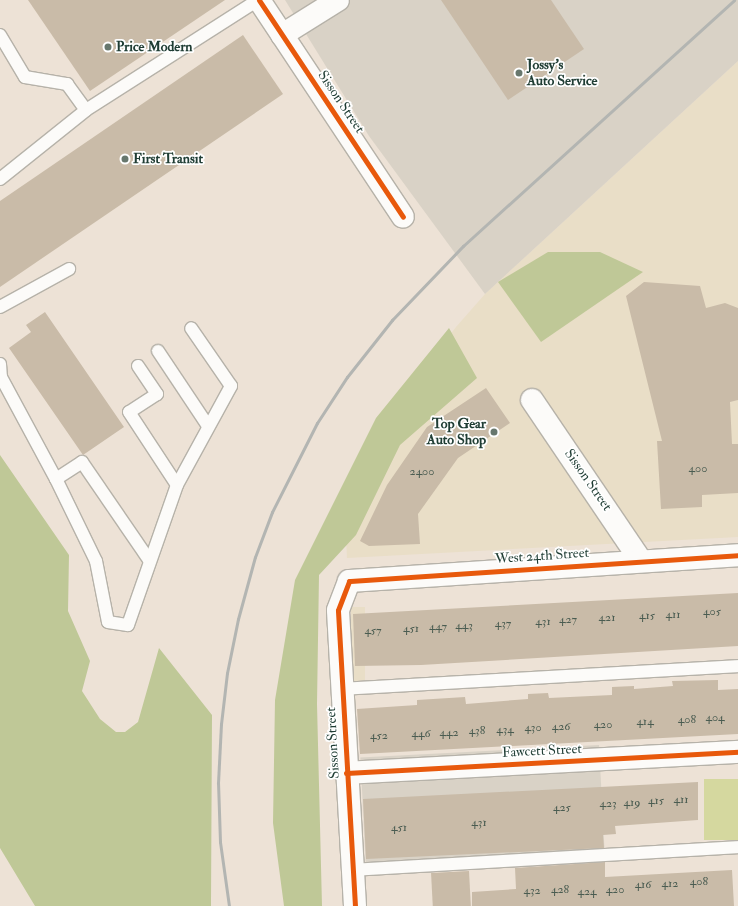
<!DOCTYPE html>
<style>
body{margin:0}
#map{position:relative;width:738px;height:906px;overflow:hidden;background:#ede2d6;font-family:"IM FELL Double Pica",serif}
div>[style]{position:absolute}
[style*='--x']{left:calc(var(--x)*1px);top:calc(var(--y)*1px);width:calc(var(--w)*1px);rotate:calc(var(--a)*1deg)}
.built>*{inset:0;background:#e9dec7;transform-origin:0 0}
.industrial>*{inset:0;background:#d9d2c6;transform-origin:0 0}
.green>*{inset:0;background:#d5d89f;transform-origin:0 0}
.forest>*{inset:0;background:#bfc897}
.building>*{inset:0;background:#c9bba8;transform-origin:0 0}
.roads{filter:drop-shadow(1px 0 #b6b2a9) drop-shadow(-1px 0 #b6b2a9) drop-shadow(0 1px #b6b2a9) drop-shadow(0 -1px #b6b2a9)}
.service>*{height:12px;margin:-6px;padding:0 6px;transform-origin:6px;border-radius:6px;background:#fcfbf9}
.minor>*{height:22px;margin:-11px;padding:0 11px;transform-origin:11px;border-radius:11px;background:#fcfbf9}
.rail>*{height:3px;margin:-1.5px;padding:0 1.5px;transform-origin:1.5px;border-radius:1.5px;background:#b3b5b2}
.cycleway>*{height:5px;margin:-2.5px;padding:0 2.5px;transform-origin:2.5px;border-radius:2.5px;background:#e8590c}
.dots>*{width:11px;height:11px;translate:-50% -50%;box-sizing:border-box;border:2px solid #fff;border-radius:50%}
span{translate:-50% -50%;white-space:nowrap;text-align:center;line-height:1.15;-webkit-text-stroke:3.5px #fff;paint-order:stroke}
.number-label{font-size:12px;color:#4a5c51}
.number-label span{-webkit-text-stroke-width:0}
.poi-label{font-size:14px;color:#1f3d34;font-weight:700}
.left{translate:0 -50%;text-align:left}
.right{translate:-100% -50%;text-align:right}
.street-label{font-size:14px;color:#1f3d34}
</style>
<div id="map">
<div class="built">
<div style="clip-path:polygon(738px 61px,738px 537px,347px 558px,346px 537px,399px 402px,456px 327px,485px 294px)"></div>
<div style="left:351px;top:607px;width:14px;height:80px"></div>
</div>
<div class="industrial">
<div style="clip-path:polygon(285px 0,738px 0,738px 61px,485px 294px,369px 136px)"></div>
<div style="left:599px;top:745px;width:112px;height:239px;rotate:87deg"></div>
</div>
<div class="green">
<div style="left:738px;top:779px;width:61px;height:34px;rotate:90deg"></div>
</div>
<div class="forest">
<div style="clip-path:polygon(548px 252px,600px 252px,643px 272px,541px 342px,498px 282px)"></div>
<div style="clip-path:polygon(449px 328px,477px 378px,400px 445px,356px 535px,319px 575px,317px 704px,322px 906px,284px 906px,273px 823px,275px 700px,295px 580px,376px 418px)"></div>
<div style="clip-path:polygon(0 455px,69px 555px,68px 611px,90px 661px,82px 691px,100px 719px,116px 732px,125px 732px,138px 722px,159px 648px,212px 715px,211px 906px,35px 906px,0 848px)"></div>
</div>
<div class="building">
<div style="clip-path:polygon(28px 0,225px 0,90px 91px)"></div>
<div style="clip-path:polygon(441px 0,551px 0,584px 49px,508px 100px)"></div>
<div style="clip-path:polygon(243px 35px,283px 94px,0 287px,0 201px)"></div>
<div style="clip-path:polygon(644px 282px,700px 286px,706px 308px,725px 303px,738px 308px,738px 400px,730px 402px,732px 444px,738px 444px,738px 493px,702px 495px,702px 507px,661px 509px,657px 441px,662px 441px,626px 296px)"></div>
<div style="clip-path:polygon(45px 312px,124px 427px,83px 455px,9px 348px,31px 332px,26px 325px)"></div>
<div style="clip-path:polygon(486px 388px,510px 423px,458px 458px,418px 514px,420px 544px,369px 546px,360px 541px,387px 485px,427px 427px)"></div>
<div style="clip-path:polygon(738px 593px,738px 646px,421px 665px,355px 666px,353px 614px)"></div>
<div style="clip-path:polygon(718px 680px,718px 690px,738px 689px,738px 734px,360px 754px,357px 709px,417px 705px,417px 700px,465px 697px,466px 704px,528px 699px,528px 694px,548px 693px,549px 698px,612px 695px,612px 687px,634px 686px,634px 689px,673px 686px,672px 681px)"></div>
<div style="clip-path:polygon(698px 782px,698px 820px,615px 826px,616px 834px,603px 835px,604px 848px,366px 859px,363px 799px)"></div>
<div style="clip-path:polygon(605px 862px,605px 877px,732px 870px,734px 906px,472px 906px,472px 892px,516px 889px,515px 868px)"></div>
<div style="left:469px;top:871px;width:35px;height:38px;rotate:87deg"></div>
</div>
<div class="roads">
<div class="service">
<div style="--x:0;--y:35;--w:49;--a:59.2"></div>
<div style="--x:25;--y:77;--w:43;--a:9.5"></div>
<div style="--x:67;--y:84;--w:32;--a:54"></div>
<div style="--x:86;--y:110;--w:204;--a:-32.6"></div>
<div style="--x:0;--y:179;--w:110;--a:-38.7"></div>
<div style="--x:0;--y:307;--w:79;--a:-28.8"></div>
<div style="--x:158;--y:351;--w:90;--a:56.3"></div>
<div style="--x:0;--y:364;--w:13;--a:86"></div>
<div style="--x:1;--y:377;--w:116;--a:61.7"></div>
<div style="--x:56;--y:479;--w:91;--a:64"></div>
<div style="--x:96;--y:561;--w:62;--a:78.9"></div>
<div style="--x:108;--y:622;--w:20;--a:9"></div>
<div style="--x:128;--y:625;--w:148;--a:-70.7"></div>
<div style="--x:177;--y:485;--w:113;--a:-61.4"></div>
<div style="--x:231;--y:386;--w:70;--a:-124.6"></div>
<div style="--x:138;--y:366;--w:34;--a:56"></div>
<div style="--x:157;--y:394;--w:33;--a:147"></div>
<div style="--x:129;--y:412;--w:87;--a:56.7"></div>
<div style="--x:56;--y:479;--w:31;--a:-33"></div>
<div style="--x:82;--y:462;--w:119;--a:55.6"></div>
<div style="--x:342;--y:689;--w:397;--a:-3.3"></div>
<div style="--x:353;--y:870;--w:386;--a:-3.4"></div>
</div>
<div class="minor">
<div style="--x:259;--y:0;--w:260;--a:56.4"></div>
<div style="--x:282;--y:35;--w:66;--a:-32"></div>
<div style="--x:532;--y:400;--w:194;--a:55.9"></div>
<div style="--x:346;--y:773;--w:393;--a:-3.1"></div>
<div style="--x:355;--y:906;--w:296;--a:-93.3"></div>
<div style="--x:338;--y:610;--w:31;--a:-69"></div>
<div style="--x:349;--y:581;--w:390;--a:-3.8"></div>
</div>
</div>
<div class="rail">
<div style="--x:229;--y:906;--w:65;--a:-98"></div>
<div style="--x:220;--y:842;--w:59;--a:-91.9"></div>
<div style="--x:218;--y:783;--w:59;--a:-87.1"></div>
<div style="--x:221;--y:724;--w:51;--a:-83.3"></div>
<div style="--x:227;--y:673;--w:55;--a:-78.5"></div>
<div style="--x:238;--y:619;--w:64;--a:-74.7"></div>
<div style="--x:255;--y:557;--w:48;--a:-69.3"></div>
<div style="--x:272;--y:512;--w:100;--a:-63.2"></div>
<div style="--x:317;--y:423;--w:55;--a:-56.9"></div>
<div style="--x:347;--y:377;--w:73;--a:-51.7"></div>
<div style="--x:392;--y:320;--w:103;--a:-46.2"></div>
<div style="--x:463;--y:246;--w:366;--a:-42.2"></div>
</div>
<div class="cycleway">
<div style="--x:259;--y:0;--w:260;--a:56.4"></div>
<div style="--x:346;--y:773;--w:393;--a:-3.1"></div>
<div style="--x:355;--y:906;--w:296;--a:-93.3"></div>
<div style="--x:338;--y:610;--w:31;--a:-69"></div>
<div style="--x:349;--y:581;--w:390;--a:-3.8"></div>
</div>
<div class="dots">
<div style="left:108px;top:47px;background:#67776d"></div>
<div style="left:519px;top:73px;background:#67776d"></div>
<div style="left:125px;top:159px;background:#67776d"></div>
<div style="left:494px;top:432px;background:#67776d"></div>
</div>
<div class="number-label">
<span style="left:698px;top:469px">400</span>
<span style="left:422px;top:472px">2400</span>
<span style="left:712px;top:612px">405</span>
<span style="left:673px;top:615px">411</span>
<span style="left:647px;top:616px">415</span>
<span style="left:607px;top:618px">421</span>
<span style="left:568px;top:620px">427</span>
<span style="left:543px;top:622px">431</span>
<span style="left:503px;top:624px">437</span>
<span style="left:464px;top:626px">443</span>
<span style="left:438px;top:627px">447</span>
<span style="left:411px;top:629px">451</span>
<span style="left:373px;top:631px">457</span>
<span style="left:715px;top:718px">404</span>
<span style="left:687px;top:720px">408</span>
<span style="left:645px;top:722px">414</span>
<span style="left:603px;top:725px">420</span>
<span style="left:561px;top:727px">426</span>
<span style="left:533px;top:728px">430</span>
<span style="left:505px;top:730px">434</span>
<span style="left:477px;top:731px">438</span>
<span style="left:449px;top:733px">442</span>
<span style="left:421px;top:734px">446</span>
<span style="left:379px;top:736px">452</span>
<span style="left:681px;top:800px">411</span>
<span style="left:656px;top:801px">415</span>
<span style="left:632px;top:803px">419</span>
<span style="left:608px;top:804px">423</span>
<span style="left:562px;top:808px">425</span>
<span style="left:479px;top:823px">431</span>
<span style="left:399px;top:828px">451</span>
<span style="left:699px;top:882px">408</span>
<span style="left:670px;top:884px">412</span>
<span style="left:643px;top:885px">416</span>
<span style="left:560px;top:890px">428</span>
<span style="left:615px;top:890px">420</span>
<span style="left:532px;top:891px">432</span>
<span style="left:587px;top:892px">424</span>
</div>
<div class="poi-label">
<span class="left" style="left:116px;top:47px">Price Modern</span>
<span class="left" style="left:527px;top:73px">Jossy's<br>Auto Service</span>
<span class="left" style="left:133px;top:159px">First Transit</span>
<span class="right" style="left:486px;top:432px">Top Gear<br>Auto Shop</span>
</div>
<div class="street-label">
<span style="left:341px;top:102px;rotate:56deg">Sisson Street</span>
<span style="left:588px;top:480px;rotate:55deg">Sisson Street</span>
<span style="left:542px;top:556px;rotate:-4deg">West 24th Street</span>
<span style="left:333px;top:743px;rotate:-93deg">Sisson Street</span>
<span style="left:542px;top:751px;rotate:-3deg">Fawcett Street</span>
</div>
</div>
